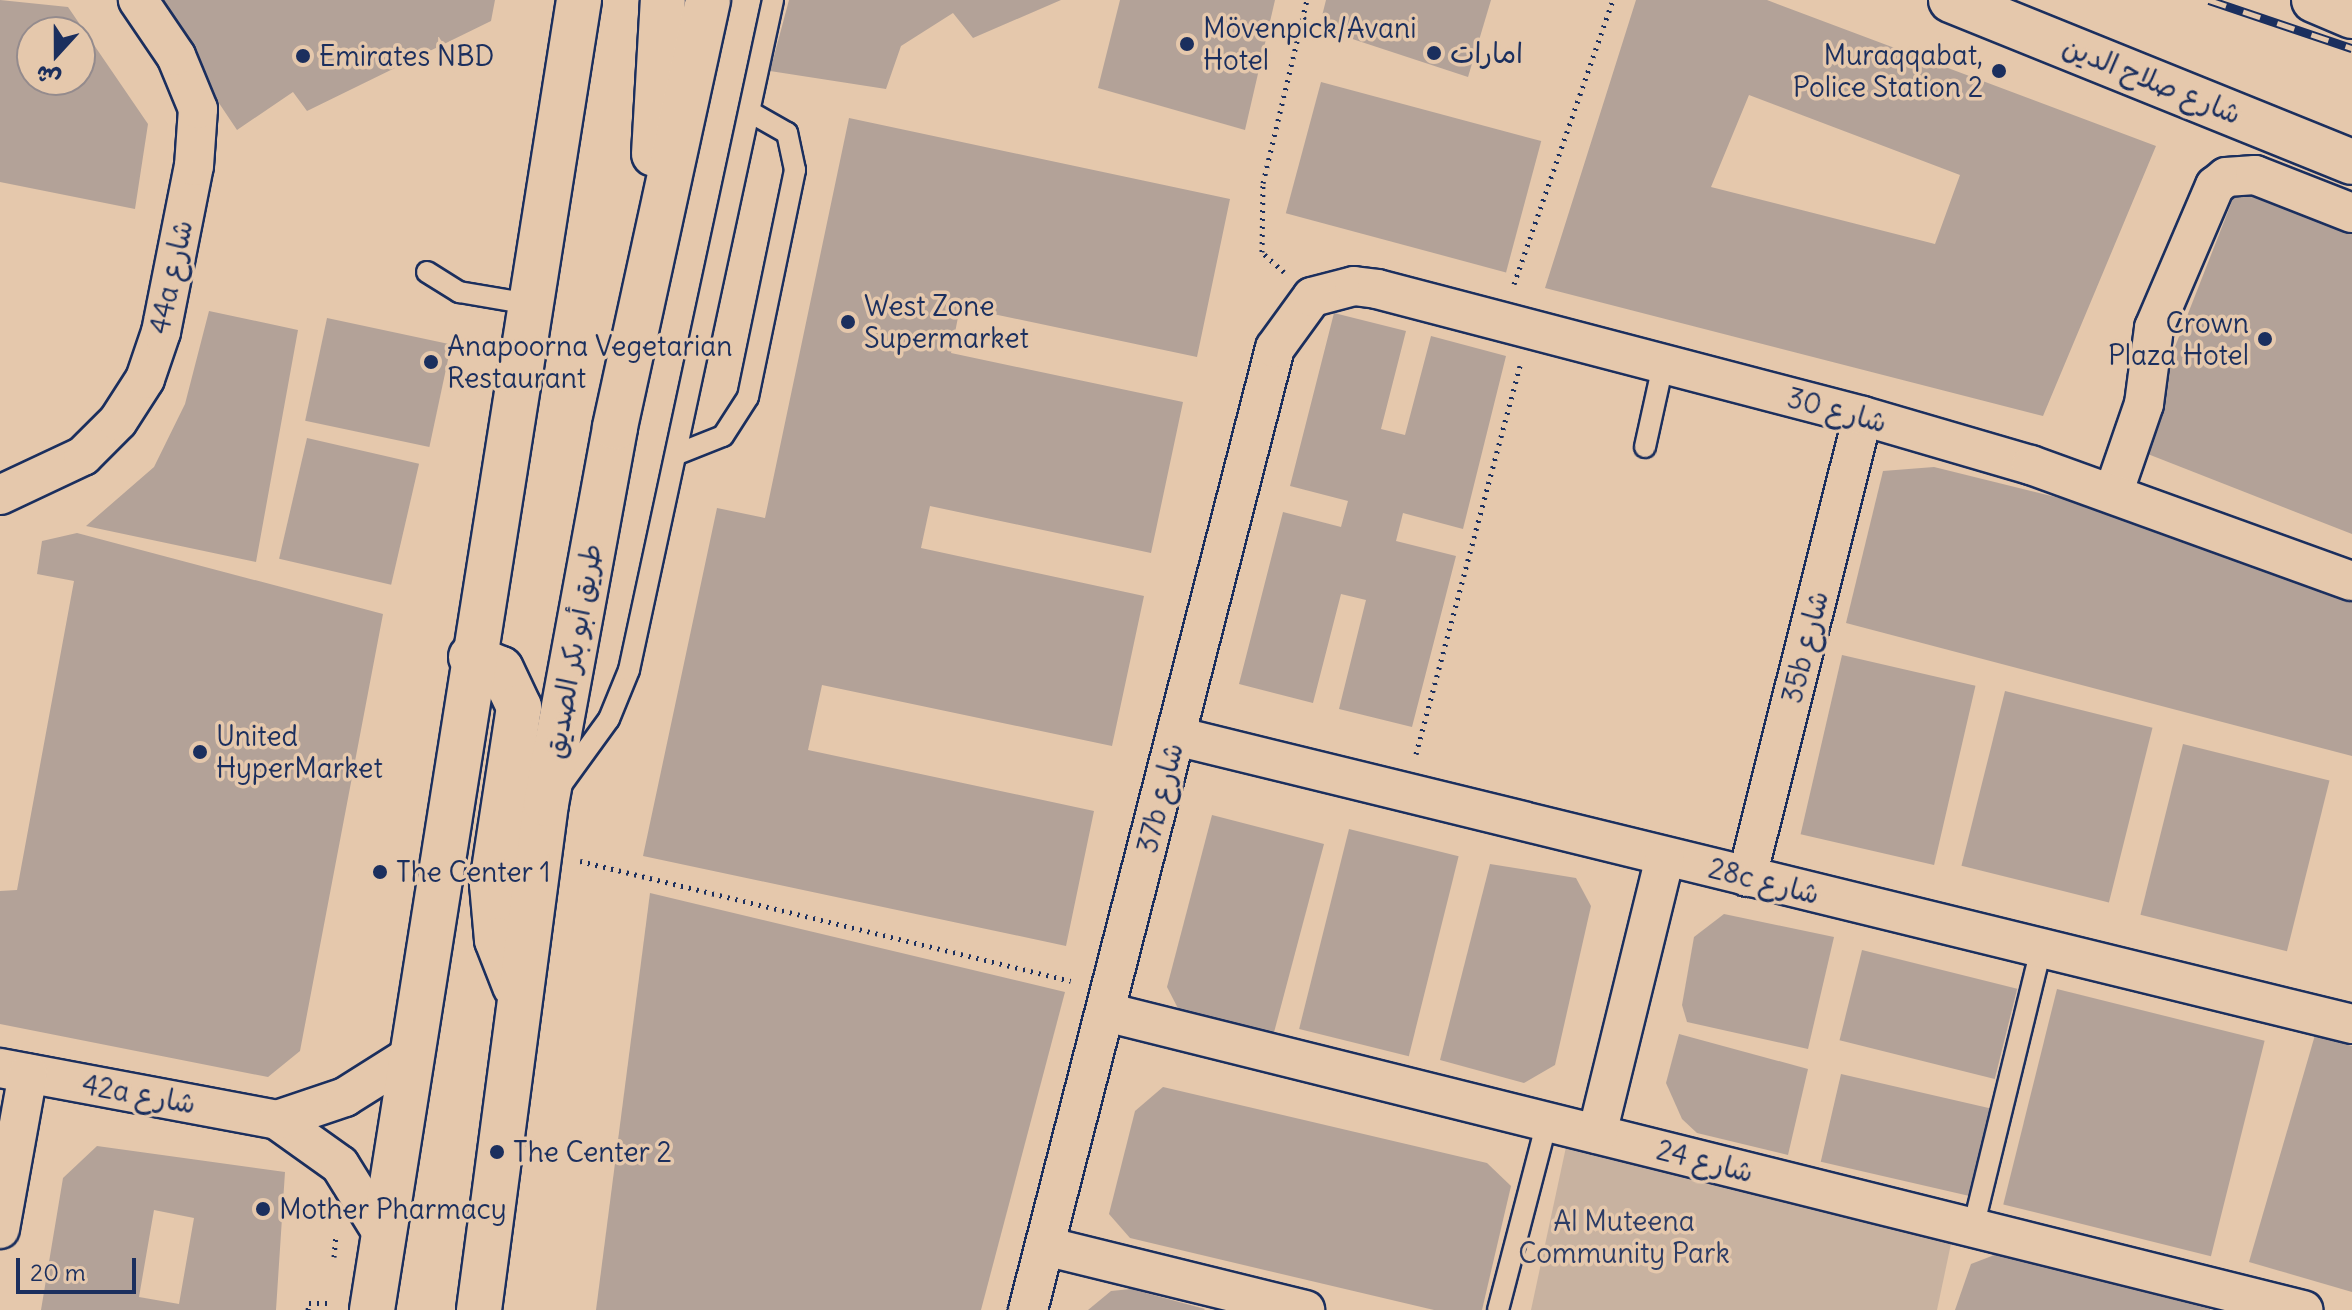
<!DOCTYPE html>
<meta charset="utf-8">
<style>
body{margin:0}
#map{position:relative;width:2352px;height:1310px;overflow:hidden;background:#e5c8ac;font-family:Delius,"Playpen Sans Arabic",sans-serif}
div>[style]{position:absolute}
[style*='--x']{left:calc(var(--x)*1px);top:calc(var(--y)*1px);width:calc(var(--w)*1px);rotate:calc(var(--a)*1deg)}
.green>*{inset:0;background:#c8b2a0}
.building>*{inset:0;background:#b3a298;transform-origin:0 0}
.path>*{height:5px;margin-top:-2.5px;transform-origin:0;background:repeating-linear-gradient(90deg,#1b2f5e 0 2px,transparent 0 8px)}
.roads{filter:drop-shadow(2px 0 #1b2f5e) drop-shadow(-2px 0 #1b2f5e) drop-shadow(0 2px #1b2f5e) drop-shadow(0 -2px #1b2f5e)}
.service>*{height:20px;margin:-10px;padding:0 10px;transform-origin:10px;border-radius:10px;background:#e5c8ac}
.minor>*{height:38px;margin:-19px;padding:0 19px;transform-origin:19px;border-radius:19px;background:#e5c8ac}
.secondary>*{height:44px;margin:-22px;padding:0 22px;transform-origin:22px;border-radius:22px;background:#e5c8ac}
.primary>*{height:44px;margin:-22px;padding:0 22px;transform-origin:22px;border-radius:22px;background:#e5c8ac}
.rail>*{height:9px;margin-top:-4.5px;transform-origin:0;background:repeating-linear-gradient(90deg,#e5c8ac 0 18px,#1b2f5e 0 36px);box-sizing:border-box;border-block:2px solid #1b2f5e}
.dots>*{width:22px;height:22px;translate:-50% -50%;box-sizing:border-box;border:4px solid #e5c8ac;border-radius:50%}
span{translate:-50% -50%;white-space:nowrap;text-align:center;line-height:1.15;-webkit-text-stroke:7px #e5c8ac;paint-order:stroke}
.poi-label{font-size:28px;color:#1b2f5e}
.left{translate:0 -50%;text-align:left}
.right{translate:-100% -50%;text-align:right}
.street-label{font-size:28px;color:#1b2f5e}
.park-label{font-size:28px;color:#2c3c65}
.north{position:absolute;left:16px;top:16px;width:80px;height:80px;box-sizing:border-box;background:#e5c8ac;border:2px solid #948b8d;border-radius:50%;rotate:201deg;font-size:22px;font-weight:700;line-height:32px;text-align:center;color:#1b2f5e}
.north::after{content:'';display:block;margin:auto;width:28px;height:36px;background:#1b2f5e;clip-path:polygon(50% 0,100% 100%,50% 72%,0 100%)}
.scale{position:absolute;left:16px;top:1258px;width:120px;height:36px;box-sizing:border-box;border:4px solid #1b2f5e;border-top:0;padding-left:10px;font-size:24px;line-height:28px;white-space:nowrap;color:#1b2f5e;-webkit-text-stroke:6px #e5c8ac;paint-order:stroke}
</style>
<div id="map">
<div class="green">
<div style="clip-path:polygon(1566px 1147px,1952px 1239px,1937px 1310px,1531px 1310px)"></div>
</div>
<div class="building">
<div style="clip-path:polygon(evenodd,0 0,68px 7px,148px 124px,135px 209px,0 182px,0 0,32px 32px,80px 32px,80px 80px,32px 80px,32px 32px)"></div>
<div style="clip-path:polygon(150px 0,495px 0,491px 21px,307px 111px,293px 92px,237px 130px)"></div>
<div style="clip-path:polygon(789px 0,1061px 0,973px 38px,953px 13px,901px 46px,886px 89px,770px 71px)"></div>
<div style="clip-path:polygon(1120px 0,1275px 0,1245px 130px,1098px 88px)"></div>
<div style="clip-path:polygon(1326px 0,1491px 0,1468px 77px,1319px 28px)"></div>
<div style="clip-path:polygon(evenodd,1636px 0,1767px 0,2156px 146px,2043px 416px,1545px 288px,1636px 0,1749px 95px,1960px 175px,1935px 244px,1711px 187px,1749px 95px)"></div>
<div style="left:1321px;top:82px;width:228px;height:136px;rotate:15deg"></div>
<div style="clip-path:polygon(849px 118px,1230px 199px,1197px 357px,960px 307px,951px 353px,1183px 402px,1151px 553px,930px 506px,921px 548px,1144px 596px,1112px 746px,822px 685px,808px 750px,1094px 811px,1066px 946px,643px 856px,717px 508px,765px 518px)"></div>
<div style="clip-path:polygon(2238px 186px,2352px 230px,2352px 534px,2135px 449px)"></div>
<div style="clip-path:polygon(209px 311px,298px 330px,256px 562px,86px 526px,154px 467px,185px 404px)"></div>
<div style="clip-path:polygon(1334px 313px,1406px 331px,1381px 429px,1405px 435px,1431px 336px,1506px 356px,1463px 529px,1403px 513px,1396px 541px,1456px 556px,1412px 727px,1339px 709px,1366px 600px,1341px 594px,1313px 703px,1239px 684px,1283px 512px,1341px 527px,1348px 501px,1290px 486px)"></div>
<div style="left:327px;top:318px;width:127px;height:105px;rotate:12deg"></div>
<div style="left:307px;top:438px;width:115px;height:124px;rotate:13deg"></div>
<div style="clip-path:polygon(1934px 467px,2072px 501px,2352px 602px,2352px 756px,1846px 623px,1883px 471px)"></div>
<div style="clip-path:polygon(77px 533px,383px 614px,300px 1051px,268px 1077px,0 1024px,0 891px,17px 890px,74px 581px,37px 574px,42px 541px)"></div>
<div style="left:1842px;top:655px;width:137px;height:184px;rotate:13deg"></div>
<div style="left:2005px;top:691px;width:152px;height:180px;rotate:14deg"></div>
<div style="left:2183px;top:744px;width:151px;height:176px;rotate:14deg"></div>
<div style="clip-path:polygon(1212px 815px,1324px 844px,1272px 1040px,1184px 1020px,1167px 987px)"></div>
<div style="left:1349px;top:829px;width:113px;height:206px;rotate:14deg"></div>
<div style="clip-path:polygon(1490px 864px,1576px 878px,1591px 906px,1555px 1065px,1524px 1083px,1440px 1060px)"></div>
<div style="clip-path:polygon(650px 893px,1065px 992px,981px 1310px,596px 1310px)"></div>
<div style="clip-path:polygon(1724px 914px,1834px 937px,1808px 1049px,1687px 1022px,1682px 1005px,1694px 937px)"></div>
<div style="left:1862px;top:950px;width:160px;height:93px;rotate:14deg"></div>
<div style="left:2057px;top:989px;width:214px;height:222px;rotate:14deg"></div>
<div style="clip-path:polygon(1679px 1034px,1808px 1069px,1788px 1155px,1697px 1133px,1682px 1119px,1666px 1083px)"></div>
<div style="clip-path:polygon(2315px 1035px,2352px 1046px,2352px 1292px,2249px 1262px)"></div>
<div style="left:1841px;top:1074px;width:156px;height:90px;rotate:13deg"></div>
<div style="clip-path:polygon(1163px 1087px,1487px 1163px,1511px 1186px,1482px 1310px,1434px 1310px,1130px 1238px,1109px 1214px,1135px 1111px)"></div>
<div style="clip-path:polygon(evenodd,97px 1146px,285px 1172px,276px 1310px,41px 1310px,63px 1178px,97px 1146px,154px 1210px,194px 1218px,179px 1304px,139px 1297px,154px 1210px)"></div>
<div style="clip-path:polygon(1997px 1254px,2210px 1309px,2210px 1310px,1955px 1310px,1971px 1264px)"></div>
<div style="clip-path:polygon(1131px 1289px,1205px 1309px,1204px 1310px,1088px 1310px,1111px 1291px)"></div>
</div>
<div class="path">
<div style="--x:1284;--y:272;--w:30;--a:-138"></div>
<div style="--x:1262;--y:252;--w:69;--a:-89.2"></div>
<div style="--x:1263;--y:183;--w:188;--a:-76.5"></div>
<div style="--x:1514;--y:284;--w:301;--a:-70.8"></div>
<div style="--x:1416;--y:754;--w:402;--a:-75"></div>
<div style="--x:580;--y:861;--w:505;--a:13.73"></div>
<div style="--x:334;--y:1257;--w:22;--a:-85"></div>
<div style="--x:308;--y:1310;--w:7;--a:-82"></div>
<div style="--x:309;--y:1303;--w:20;--a:0"></div>
</div>
<div class="roads">
<div class="service">
<div style="--x:427;--y:272;--w:38;--a:32"></div>
<div style="--x:459;--y:292;--w:71;--a:9.7"></div>
<div style="--x:1645;--y:447;--w:84;--a:-77.6"></div>
<div style="--x:680;--y:453;--w:46;--a:-21.6"></div>
<div style="--x:723;--y:436;--w:46;--a:-57.3"></div>
<div style="--x:748;--y:397;--w:232;--a:-78.3"></div>
<div style="--x:795;--y:170;--w:38;--a:-102"></div>
<div style="--x:787;--y:133;--w:43;--a:-150.4"></div>
<div style="--x:556;--y:792;--w:90;--a:-54"></div>
<div style="--x:609;--y:719;--w:53;--a:-67.8"></div>
<div style="--x:629;--y:670;--w:685;--a:-77.87"></div>
<div style="--x:1973;--y:1228;--w:288;--a:-76.3"></div>
<div style="--x:1498;--y:1310;--w:194;--a:-75.4"></div>
</div>
<div class="minor">
<div style="--x:2113;--y:494;--w:95;--a:-71"></div>
<div style="--x:2144;--y:404;--w:77;--a:-82.5"></div>
<div style="--x:2154;--y:328;--w:155;--a:-66.8"></div>
<div style="--x:2215;--y:186;--w:14;--a:-39"></div>
<div style="--x:2226;--y:177;--w:29;--a:-4"></div>
<div style="--x:2255;--y:175;--w:104;--a:21.4"></div>
<div style="--x:0;--y:495;--w:92;--a:-25.2"></div>
<div style="--x:83;--y:456;--w:49;--a:-45"></div>
<div style="--x:118;--y:421;--w:50;--a:-57.3"></div>
<div style="--x:145;--y:379;--w:50;--a:-71.2"></div>
<div style="--x:161;--y:332;--w:169;--a:-78.8"></div>
<div style="--x:194;--y:166;--w:57;--a:-86"></div>
<div style="--x:198;--y:109;--w:57;--a:-112.5"></div>
<div style="--x:176;--y:56;--w:68;--a:-124.2"></div>
<div style="--x:1176;--y:736;--w:1211;--a:13.76"></div>
<div style="--x:1747;--y:877;--w:475;--a:-75.9"></div>
<div style="--x:1106;--y:1012;--w:1234;--a:13.98"></div>
<div style="--x:0;--y:1068;--w:282;--a:10.6"></div>
<div style="--x:277;--y:1120;--w:77;--a:35.5"></div>
<div style="--x:340;--y:1165;--w:78;--a:58.2"></div>
<div style="--x:277;--y:1120;--w:72;--a:-18.7"></div>
<div style="--x:345;--y:1097;--w:73;--a:-32.2"></div>
<div style="--x:1597;--y:1134;--w:285;--a:-76.2"></div>
<div style="--x:0;--y:1229;--w:158;--a:-79.8"></div>
<div style="--x:1045;--y:1246;--w:268;--a:13.8"></div>
<div style="--x:1028;--y:1310;--w:993;--a:-75.6"></div>
<div style="--x:1275;--y:348;--w:63;--a:-54"></div>
<div style="--x:1312;--y:297;--w:43;--a:-14.7"></div>
<div style="--x:1354;--y:286;--w:23;--a:7"></div>
<div style="--x:1377;--y:289;--w:502;--a:14.64"></div>
<div style="--x:1863;--y:416;--w:175;--a:16.3"></div>
<div style="--x:2031;--y:465;--w:341;--a:19.9"></div>
</div>
<div class="secondary">
<div style="--x:1951;--y:0;--w:432;--a:22"></div>
<div style="--x:2314;--y:0;--w:41;--a:22.8"></div>
</div>
<div class="primary">
<div style="--x:654;--y:154;--w:154;--a:-86.7"></div>
<div style="--x:471;--y:657;--w:32;--a:22"></div>
<div style="--x:501;--y:669;--w:42;--a:64.7"></div>
<div style="--x:519;--y:707;--w:179;--a:98.7"></div>
<div style="--x:492;--y:884;--w:56;--a:84.9"></div>
<div style="--x:497;--y:940;--w:49;--a:68.6"></div>
<div style="--x:372;--y:1310;--w:1326;--a:-81.02"></div>
<div style="--x:479;--y:1310;--w:510;--a:-82.46"></div>
<div style="--x:546;--y:804;--w:383;--a:-79.6"></div>
<div style="--x:615;--y:427;--w:437;--a:-77.7"></div>
</div>
</div>
<div class="rail">
<div style="--x:2209;--y:0;--w:151;--a:18.6"></div>
</div>
<div class="dots">
<div style="left:1187px;top:44px;background:#1b2f5e"></div>
<div style="left:1434px;top:53px;background:#1b2f5e"></div>
<div style="left:303px;top:56px;background:#1b2f5e"></div>
<div style="left:1999px;top:71px;background:#1b2f5e"></div>
<div style="left:848px;top:322px;background:#1b2f5e"></div>
<div style="left:2265px;top:339px;background:#1b2f5e"></div>
<div style="left:431px;top:362px;background:#1b2f5e"></div>
<div style="left:200px;top:752px;background:#1b2f5e"></div>
<div style="left:380px;top:872px;background:#1b2f5e"></div>
<div style="left:497px;top:1152px;background:#1b2f5e"></div>
<div style="left:263px;top:1209px;background:#1b2f5e"></div>
</div>
<div class="poi-label">
<span class="left" style="left:1203px;top:44px">Mövenpick/Avani<br>Hotel</span>
<span class="left" style="left:1450px;top:53px">امارات</span>
<span class="right" style="left:1983px;top:71px">Muraqqabat,<br>Police Station 2</span>
<span class="left" style="left:319px;top:56px">Emirates NBD</span>
<span class="left" style="left:864px;top:322px">West Zone<br>Supermarket</span>
<span class="right" style="left:2249px;top:339px">Crown<br>Plaza Hotel</span>
<span class="left" style="left:447px;top:362px">Anapoorna Vegetarian<br>Restaurant</span>
<span class="left" style="left:216px;top:752px">United<br>HyperMarket</span>
<span class="left" style="left:396px;top:872px">The Center 1</span>
<span class="left" style="left:513px;top:1152px">The Center 2</span>
<span class="left" style="left:279px;top:1209px">Mother Pharmacy</span>
</div>
<div class="street-label">
<span style="left:2152px;top:80px;rotate:22deg">شارع صلاح الدين</span>
<span style="left:171px;top:277px;rotate:-78deg">44a شارع</span>
<span style="left:1837px;top:410px;rotate:15deg">شارع 30</span>
<span style="left:1805px;top:647px;rotate:-76deg">35b شارع</span>
<span style="left:573px;top:651px;rotate:-80deg">طريق أبو بكر الصديق</span>
<span style="left:1160px;top:798px;rotate:-76deg">37b شارع</span>
<span style="left:1764px;top:881px;rotate:14deg">28c شارع</span>
<span style="left:139px;top:1094px;rotate:10deg">42a شارع</span>
<span style="left:1705px;top:1161px;rotate:14deg">شارع 24</span>
</div>
<div class="park-label">
<span style="left:1624px;top:1237px">Al Muteena<br>Community Park</span>
</div>
<div class="north">ش</div>
<div class="scale">20 m</div>
</div>
